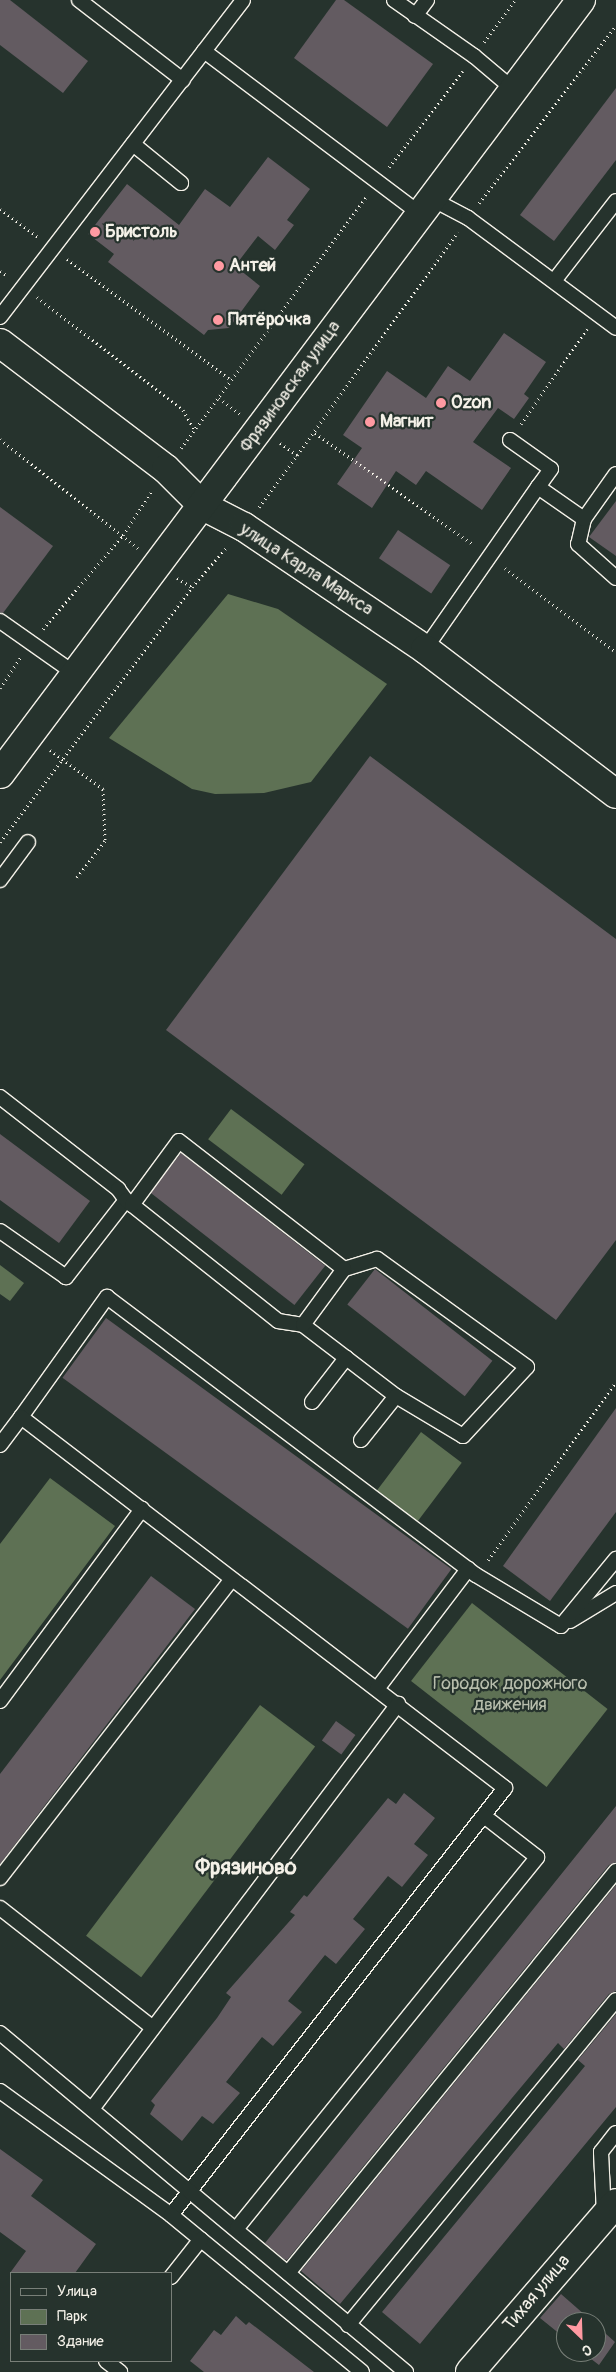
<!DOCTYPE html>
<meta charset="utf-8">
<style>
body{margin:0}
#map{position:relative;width:616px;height:2372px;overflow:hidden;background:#26332d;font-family:Pangolin,sans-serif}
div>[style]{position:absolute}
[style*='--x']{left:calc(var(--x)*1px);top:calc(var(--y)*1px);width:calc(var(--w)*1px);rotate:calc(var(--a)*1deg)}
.green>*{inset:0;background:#5e7154;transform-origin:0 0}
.building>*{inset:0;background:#635b61;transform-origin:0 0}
.path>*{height:3px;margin-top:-1.5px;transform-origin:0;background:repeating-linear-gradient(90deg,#f4f1e8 0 1px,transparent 0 5px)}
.roads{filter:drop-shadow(1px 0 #f4f1e8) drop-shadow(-1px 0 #f4f1e8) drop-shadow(0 1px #f4f1e8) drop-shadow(0 -1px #f4f1e8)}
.service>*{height:14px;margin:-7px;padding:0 7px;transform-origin:7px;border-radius:7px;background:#26332d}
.minor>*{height:28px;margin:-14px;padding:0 14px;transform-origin:14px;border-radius:14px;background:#26332d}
.dots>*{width:14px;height:14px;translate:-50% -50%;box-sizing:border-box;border:2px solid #26332d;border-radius:50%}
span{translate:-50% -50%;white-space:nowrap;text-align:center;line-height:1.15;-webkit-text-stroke:4.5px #26332d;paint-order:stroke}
.poi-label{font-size:18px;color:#f4f1e8;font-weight:700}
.left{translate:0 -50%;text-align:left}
.street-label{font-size:18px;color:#f4f1e8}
.park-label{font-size:18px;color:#b8bead}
.district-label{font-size:22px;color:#f4f1e8;font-weight:700}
.legend{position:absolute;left:10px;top:2272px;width:162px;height:90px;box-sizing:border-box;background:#26332d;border:1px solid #787f78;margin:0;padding:6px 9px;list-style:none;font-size:15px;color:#f4f1e8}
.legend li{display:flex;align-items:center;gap:10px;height:25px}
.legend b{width:25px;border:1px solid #787f78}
.north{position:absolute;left:556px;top:2312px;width:50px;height:50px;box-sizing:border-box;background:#26332d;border:1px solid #787f78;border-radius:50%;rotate:156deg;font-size:14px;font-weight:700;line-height:20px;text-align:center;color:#f4f1e8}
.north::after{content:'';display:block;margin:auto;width:18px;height:22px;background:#ff9aa2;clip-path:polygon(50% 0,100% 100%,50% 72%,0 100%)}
</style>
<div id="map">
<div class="green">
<div style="clip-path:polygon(228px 594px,278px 609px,387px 684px,311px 782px,264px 793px,215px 794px,192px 789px,109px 738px)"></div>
<div style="left:231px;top:1109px;width:92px;height:38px;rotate:37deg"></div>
<div style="clip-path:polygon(0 1265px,24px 1283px,10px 1301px,0 1294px)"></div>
<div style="left:421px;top:1432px;width:51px;height:76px;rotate:37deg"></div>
<div style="clip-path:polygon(50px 1478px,115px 1526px,0 1680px,0 1544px)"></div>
<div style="left:472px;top:1603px;width:172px;height:99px;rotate:38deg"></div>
<div style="left:260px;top:1705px;width:69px;height:289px;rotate:37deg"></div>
</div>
<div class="building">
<div style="clip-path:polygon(0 0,10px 0,88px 61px,63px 93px,0 45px)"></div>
<div style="clip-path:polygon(336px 0,344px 0,433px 64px,387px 127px,294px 58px)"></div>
<div style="clip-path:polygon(616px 88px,616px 160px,554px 241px,520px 215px)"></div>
<div style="clip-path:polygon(268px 157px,310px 189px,287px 220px,294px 225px,275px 250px,258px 236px,235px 266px,260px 286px,229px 328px,208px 330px,204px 335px,108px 262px,114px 254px,88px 234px,127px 184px,179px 225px,205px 189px,230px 207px)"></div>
<div style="clip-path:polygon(504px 333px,546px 362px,524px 394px,529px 398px,514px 419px,498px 408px,473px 442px,511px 468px,482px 510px,426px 471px,416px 485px,396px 471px,372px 508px,337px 484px,362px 448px,343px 435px,387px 371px,426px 398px,448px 366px,470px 381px)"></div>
<div style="clip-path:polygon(616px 501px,616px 556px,589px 537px)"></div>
<div style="clip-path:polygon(0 507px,53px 546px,3px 613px,0 612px)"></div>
<div style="left:398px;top:530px;width:63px;height:34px;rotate:34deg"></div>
<div style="clip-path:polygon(370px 756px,616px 939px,616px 1240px,556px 1320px,166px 1030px)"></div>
<div style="clip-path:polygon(0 1134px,90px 1201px,59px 1243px,0 1200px)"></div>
<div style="left:181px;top:1153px;width:183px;height:50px;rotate:38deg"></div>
<div style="left:375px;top:1269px;width:149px;height:45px;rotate:38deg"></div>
<div style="left:106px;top:1318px;width:427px;height:74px;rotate:36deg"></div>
<div style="clip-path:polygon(616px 1408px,616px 1512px,550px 1601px,503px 1566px)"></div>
<div style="clip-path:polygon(151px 1576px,195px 1609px,0 1864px,0 1774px)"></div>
<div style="left:336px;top:1721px;width:24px;height:24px;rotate:36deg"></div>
<div style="clip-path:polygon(404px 1793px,435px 1818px,414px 1844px,428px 1855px,402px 1887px,388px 1876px,353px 1919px,365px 1929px,336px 1964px,325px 1955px,288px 2001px,302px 2012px,273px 2046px,262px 2037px,226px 2082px,240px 2093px,213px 2124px,202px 2116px,182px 2141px,150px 2114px,155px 2105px,151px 2101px,217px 2018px,231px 1997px,226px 1993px,295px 1915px,290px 1912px,304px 1895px,307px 1897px,388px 1798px,396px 1804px)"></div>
<div style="clip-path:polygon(616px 1806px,616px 1862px,609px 1865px,287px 2260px,284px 2259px,265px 2243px)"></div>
<div style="clip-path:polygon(616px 1885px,616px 1991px,609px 1994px,564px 2049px,558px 2043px,340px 2304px,301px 2271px)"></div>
<div style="clip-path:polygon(616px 2014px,616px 2107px,420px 2344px,382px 2312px,585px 2066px,578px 2060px)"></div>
<div style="clip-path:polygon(0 2149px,43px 2180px,31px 2196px,96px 2244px,75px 2273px,10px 2273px,26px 2251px,0 2232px)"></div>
<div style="clip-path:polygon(561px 2294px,593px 2322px,566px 2322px,566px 2339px,540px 2318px)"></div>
<div style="clip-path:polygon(236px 2316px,246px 2325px,249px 2322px,314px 2372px,204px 2372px,190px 2361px,214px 2330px,221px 2335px)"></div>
<div style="clip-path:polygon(596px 2325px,615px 2342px,599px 2365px,582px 2352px,596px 2352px)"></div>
</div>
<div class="path">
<div style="--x:484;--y:42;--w:52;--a:-53.6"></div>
<div style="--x:389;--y:167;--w:121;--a:-52.4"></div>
<div style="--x:479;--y:203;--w:224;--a:-52.3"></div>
<div style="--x:0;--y:209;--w:47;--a:36.4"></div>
<div style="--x:67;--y:259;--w:204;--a:36.4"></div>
<div style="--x:0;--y:271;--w:9;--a:32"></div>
<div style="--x:37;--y:297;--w:185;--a:37.7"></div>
<div style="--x:183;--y:410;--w:22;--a:60"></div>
<div style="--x:219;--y:398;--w:26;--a:37"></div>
<div style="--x:521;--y:424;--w:116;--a:-55.2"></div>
<div style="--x:315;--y:433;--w:194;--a:35.2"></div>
<div style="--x:0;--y:439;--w:177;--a:38.4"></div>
<div style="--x:280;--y:443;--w:21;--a:35"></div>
<div style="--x:297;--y:455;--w:275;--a:-54.2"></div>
<div style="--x:181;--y:448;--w:313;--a:-53.6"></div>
<div style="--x:259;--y:507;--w:64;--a:-53.8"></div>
<div style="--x:505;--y:568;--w:139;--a:37.1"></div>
<div style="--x:177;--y:578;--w:17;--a:31"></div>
<div style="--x:43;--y:629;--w:123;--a:-49.6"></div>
<div style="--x:123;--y:535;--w:53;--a:-56.6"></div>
<div style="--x:0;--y:688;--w:37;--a:-56"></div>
<div style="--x:50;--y:750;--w:66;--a:36.3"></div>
<div style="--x:103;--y:789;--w:52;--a:87.8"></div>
<div style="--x:105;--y:841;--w:46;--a:127.9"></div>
<div style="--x:0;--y:842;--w:319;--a:-53"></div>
<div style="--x:192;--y:587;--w:53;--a:-48.8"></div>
<div style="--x:488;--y:1560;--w:219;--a:-54.3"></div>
</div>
<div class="roads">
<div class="service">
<div style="--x:79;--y:0;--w:131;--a:37.6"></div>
<div style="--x:394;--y:0;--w:98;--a:35"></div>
<div style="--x:474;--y:56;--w:51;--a:40.2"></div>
<div style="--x:415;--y:16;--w:20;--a:-53"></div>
<div style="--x:204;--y:51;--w:269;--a:37"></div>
<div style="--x:133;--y:144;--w:62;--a:39.1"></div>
<div style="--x:430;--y:198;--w:43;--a:27.8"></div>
<div style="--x:468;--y:218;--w:184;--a:36.6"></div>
<div style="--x:554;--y:281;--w:101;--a:-52.2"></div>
<div style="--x:0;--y:317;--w:399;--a:-52.5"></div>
<div style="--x:510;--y:440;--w:50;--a:35.3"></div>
<div style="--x:551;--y:469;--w:22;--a:126"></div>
<div style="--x:584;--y:519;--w:26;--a:103"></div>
<div style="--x:578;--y:544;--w:51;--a:41.8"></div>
<div style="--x:0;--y:621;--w:90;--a:35.1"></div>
<div style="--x:425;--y:649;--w:198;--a:-55.1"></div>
<div style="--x:538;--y:487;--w:56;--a:34.8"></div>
<div style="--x:584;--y:519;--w:55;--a:-54.6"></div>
<div style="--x:0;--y:880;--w:47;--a:-53.6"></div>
<div style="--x:0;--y:1097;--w:150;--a:37.9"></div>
<div style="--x:118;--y:1189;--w:14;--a:54"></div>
<div style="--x:126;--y:1200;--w:98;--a:127.9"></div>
<div style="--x:66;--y:1277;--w:80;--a:-145.1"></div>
<div style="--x:126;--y:1200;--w:194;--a:38.5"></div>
<div style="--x:278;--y:1321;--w:25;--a:9"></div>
<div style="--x:303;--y:1325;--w:117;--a:37.4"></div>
<div style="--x:396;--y:1396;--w:78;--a:30.8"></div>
<div style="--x:463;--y:1436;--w:94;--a:-47.2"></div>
<div style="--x:527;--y:1367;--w:185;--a:-144.2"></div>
<div style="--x:377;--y:1259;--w:34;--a:163"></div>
<div style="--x:132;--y:1205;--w:79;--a:-53.7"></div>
<div style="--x:179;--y:1141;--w:209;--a:37.8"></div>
<div style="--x:344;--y:1269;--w:69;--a:126.2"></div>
<div style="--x:312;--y:1402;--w:56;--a:-52.3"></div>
<div style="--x:21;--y:1417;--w:148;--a:-54.4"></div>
<div style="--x:107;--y:1297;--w:462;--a:37"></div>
<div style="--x:476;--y:1575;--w:99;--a:31"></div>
<div style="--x:361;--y:1440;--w:56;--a:-51.5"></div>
<div style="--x:0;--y:1445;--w:35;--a:-53"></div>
<div style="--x:21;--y:1417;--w:610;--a:37.47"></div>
<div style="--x:505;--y:1788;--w:542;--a:128.03"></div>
<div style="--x:570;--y:1621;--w:54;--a:-31.3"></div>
<div style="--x:561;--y:1626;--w:87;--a:-50.6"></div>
<div style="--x:377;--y:1689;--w:151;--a:-52.8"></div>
<div style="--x:0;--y:1701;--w:239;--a:-53.5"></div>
<div style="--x:0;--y:1878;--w:378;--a:-52.2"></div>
<div style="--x:0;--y:1908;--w:194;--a:38.1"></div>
<div style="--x:0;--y:2033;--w:529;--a:39.86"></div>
<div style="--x:0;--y:2091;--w:211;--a:35.9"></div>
<div style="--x:171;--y:2215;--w:247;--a:39.4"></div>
<div style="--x:92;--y:2109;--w:508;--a:-52.93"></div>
<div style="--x:604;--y:2214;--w:62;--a:-92.8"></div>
<div style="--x:601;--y:2152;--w:24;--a:-52"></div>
<div style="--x:237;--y:2228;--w:477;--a:-51"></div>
<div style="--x:537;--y:1857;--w:67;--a:-142.3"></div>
<div style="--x:288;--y:2273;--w:519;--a:-50.79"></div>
<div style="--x:171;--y:2277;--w:48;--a:-51.7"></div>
<div style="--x:348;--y:2325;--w:421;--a:-50.5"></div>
<div style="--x:106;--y:2361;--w:18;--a:38"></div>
</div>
<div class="minor">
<div style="--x:0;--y:343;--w:208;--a:37.2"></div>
<div style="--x:166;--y:469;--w:52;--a:45"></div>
<div style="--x:203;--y:506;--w:46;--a:27.1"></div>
<div style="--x:244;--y:527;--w:218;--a:34"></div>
<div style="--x:425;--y:649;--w:240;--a:37.2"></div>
<div style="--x:0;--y:774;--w:968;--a:-53.11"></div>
<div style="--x:470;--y:2372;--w:223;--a:-49.2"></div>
</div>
</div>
<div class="dots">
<div style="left:95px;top:232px;background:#ff9aa2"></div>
<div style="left:219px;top:266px;background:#ff9aa2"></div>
<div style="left:218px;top:320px;background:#ff9aa2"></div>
<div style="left:441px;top:403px;background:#ff9aa2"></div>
<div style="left:370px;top:422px;background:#ff9aa2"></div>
</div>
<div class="poi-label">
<span class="left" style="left:105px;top:232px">Бристоль</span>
<span class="left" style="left:229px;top:266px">Антей</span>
<span class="left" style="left:228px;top:320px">Пятёрочка</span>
<span class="left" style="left:451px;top:403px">Ozon</span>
<span class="left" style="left:380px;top:422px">Магнит</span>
</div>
<div class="street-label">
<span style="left:291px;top:387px;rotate:-54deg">Фрязиновская улица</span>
<span style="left:306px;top:570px;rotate:33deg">улица Карла Маркса</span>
<span style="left:537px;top:2293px;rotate:-50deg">Тихая улица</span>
</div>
<div class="park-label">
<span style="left:510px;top:1695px">Городок дорожного<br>движения</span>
</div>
<div class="district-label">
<span style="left:246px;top:1868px">Фрязиново</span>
</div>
<ul class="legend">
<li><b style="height:6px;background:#26332d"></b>Улица</li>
<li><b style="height:14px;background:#5e7154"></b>Парк</li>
<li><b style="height:14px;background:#635b61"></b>Здание</li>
</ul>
<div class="north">С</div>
</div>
